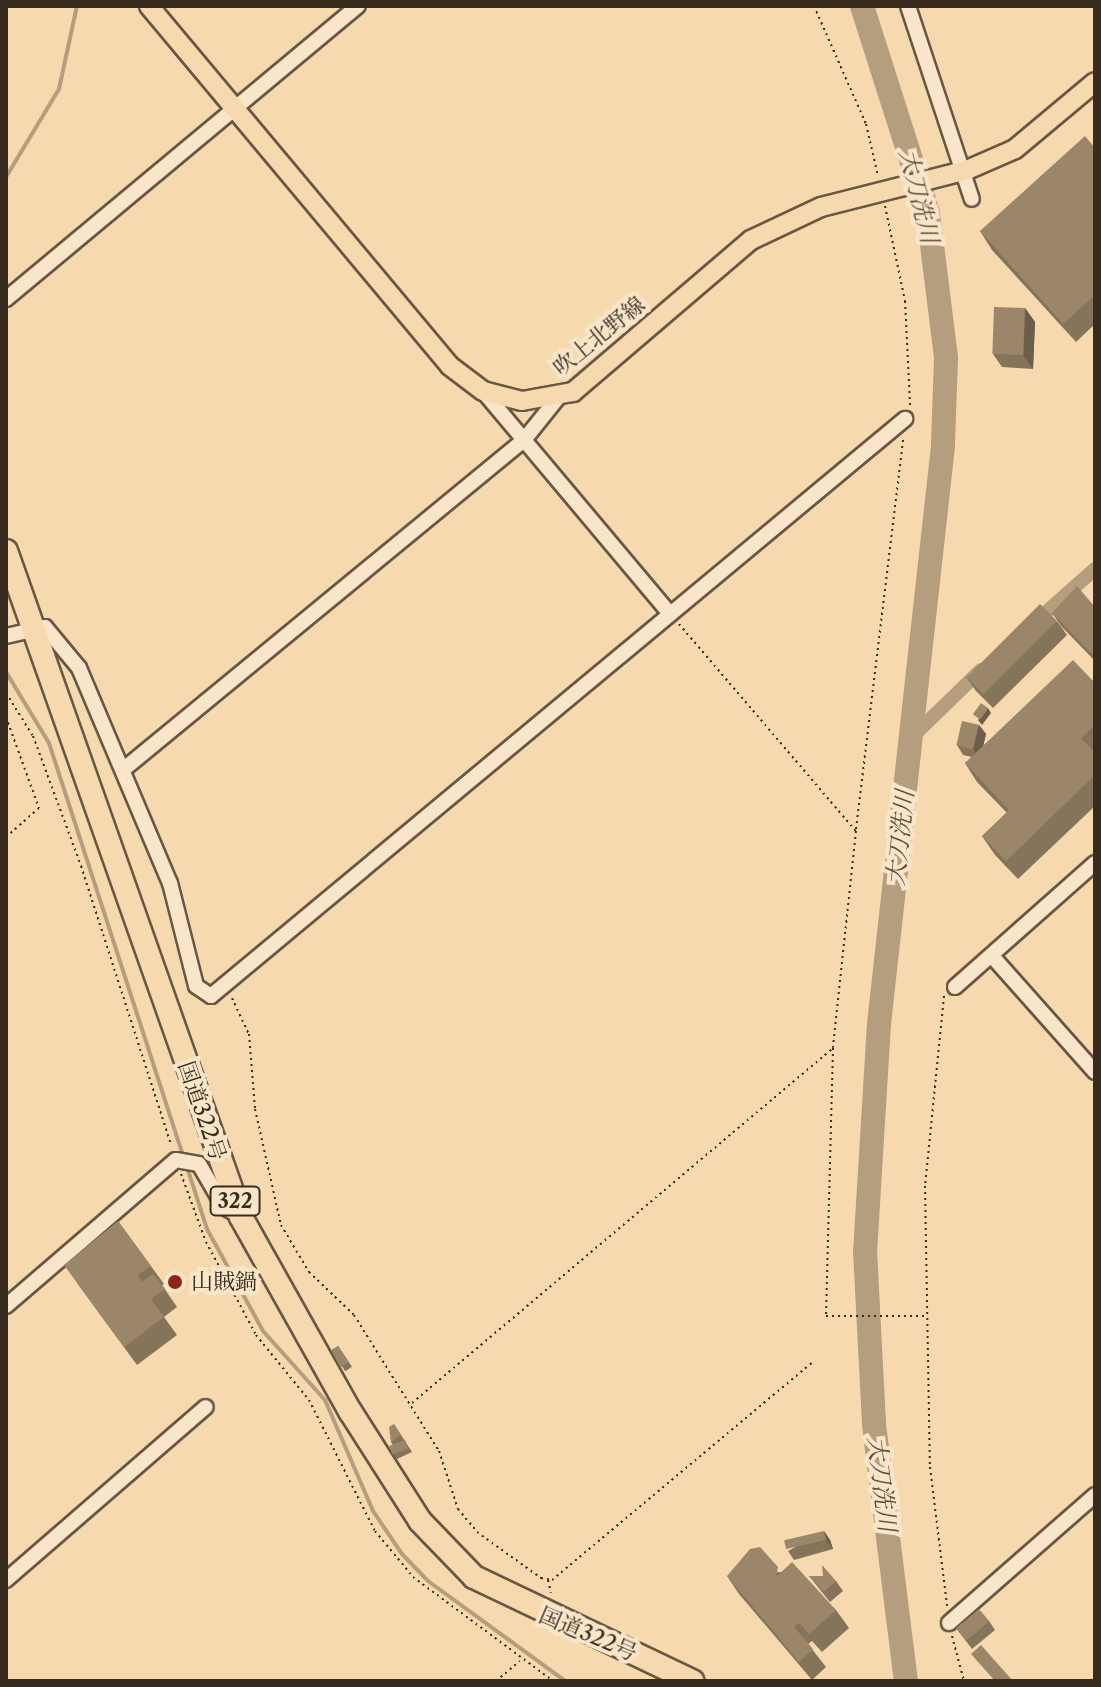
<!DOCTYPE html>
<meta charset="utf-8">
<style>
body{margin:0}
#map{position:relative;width:1101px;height:1687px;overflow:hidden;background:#f6d9ae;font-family:"Libre Caslon Text","Noto Serif JP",serif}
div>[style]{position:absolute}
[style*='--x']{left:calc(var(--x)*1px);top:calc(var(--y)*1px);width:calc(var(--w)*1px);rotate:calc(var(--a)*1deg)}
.stream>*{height:4px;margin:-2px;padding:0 2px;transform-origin:2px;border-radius:2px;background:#b59e7d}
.canal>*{height:14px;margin:-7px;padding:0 7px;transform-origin:7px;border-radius:7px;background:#b59e7d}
.river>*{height:24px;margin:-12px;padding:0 12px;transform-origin:12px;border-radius:12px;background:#b59e7d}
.path>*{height:2px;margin-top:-1px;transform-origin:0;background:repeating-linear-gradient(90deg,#382c1f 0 2px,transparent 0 6px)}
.roads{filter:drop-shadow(2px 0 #685743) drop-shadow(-2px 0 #685743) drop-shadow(0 2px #685743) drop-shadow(0 -2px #685743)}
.minor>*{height:14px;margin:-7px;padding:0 7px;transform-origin:7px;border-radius:7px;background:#f9e6ca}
.major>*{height:18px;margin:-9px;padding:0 9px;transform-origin:9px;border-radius:9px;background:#f6d9ae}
.highway>*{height:22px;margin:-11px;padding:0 11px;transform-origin:11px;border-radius:11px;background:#f6d9ae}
.wall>*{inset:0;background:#85735a;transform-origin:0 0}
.shaded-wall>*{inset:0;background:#6c5e4a}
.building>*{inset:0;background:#9b8669;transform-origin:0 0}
.dots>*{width:22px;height:22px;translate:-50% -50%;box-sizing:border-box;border:4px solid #f9e6ca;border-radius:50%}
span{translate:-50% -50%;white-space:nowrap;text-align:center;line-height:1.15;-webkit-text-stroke:8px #f9e6ca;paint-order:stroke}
.shield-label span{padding:2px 6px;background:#f9e6ca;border:2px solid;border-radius:6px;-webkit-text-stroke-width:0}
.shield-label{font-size:20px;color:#382c1f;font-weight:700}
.street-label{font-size:22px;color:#382c1f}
.poi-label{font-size:22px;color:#382c1f}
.left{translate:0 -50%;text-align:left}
.water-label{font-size:24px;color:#5e4e3b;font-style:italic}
.frame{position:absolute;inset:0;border:8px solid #382c1f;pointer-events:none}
</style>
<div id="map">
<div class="stream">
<div style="--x:6;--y:177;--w:103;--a:-58.9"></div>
<div style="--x:59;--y:89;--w:85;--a:-77.8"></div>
<div style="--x:6;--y:672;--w:83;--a:58.8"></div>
<div style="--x:49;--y:743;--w:434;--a:72"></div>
<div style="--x:186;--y:1164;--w:68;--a:72.1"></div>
<div style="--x:207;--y:1229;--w:116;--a:61.2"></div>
<div style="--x:263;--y:1331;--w:93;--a:48.1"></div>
<div style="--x:325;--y:1400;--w:121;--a:66.6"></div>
<div style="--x:373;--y:1511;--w:52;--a:56"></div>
<div style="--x:402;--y:1554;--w:37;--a:46"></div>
<div style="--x:428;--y:1581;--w:170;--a:36.1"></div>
</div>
<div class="canal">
<div style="--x:1035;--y:622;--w:80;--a:-41.5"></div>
<div style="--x:910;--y:739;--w:99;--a:-44.2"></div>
</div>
<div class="river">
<div style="--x:862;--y:6;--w:217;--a:72.3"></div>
<div style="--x:928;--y:213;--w:146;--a:82.9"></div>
<div style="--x:946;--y:358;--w:88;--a:92"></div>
<div style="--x:943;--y:446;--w:582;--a:96.32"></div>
<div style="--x:879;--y:1024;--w:227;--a:93.5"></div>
<div style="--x:865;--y:1251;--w:174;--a:87"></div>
<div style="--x:874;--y:1425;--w:258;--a:82.9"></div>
</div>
<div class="path">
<div style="--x:814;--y:6;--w:129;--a:66.2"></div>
<div style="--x:866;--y:124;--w:53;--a:77"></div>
<div style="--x:885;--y:206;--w:97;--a:78.1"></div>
<div style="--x:905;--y:301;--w:104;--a:87.2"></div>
<div style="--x:679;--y:624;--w:272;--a:49.5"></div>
<div style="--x:856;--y:831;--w:218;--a:96.1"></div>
<div style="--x:833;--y:1048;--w:268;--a:91.5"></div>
<div style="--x:826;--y:1316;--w:101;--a:0"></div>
<div style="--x:6;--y:693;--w:51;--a:57.9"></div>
<div style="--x:33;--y:736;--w:139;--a:69.7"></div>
<div style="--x:81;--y:866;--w:293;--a:72.1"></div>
<div style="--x:6;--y:717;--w:97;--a:70.1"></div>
<div style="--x:39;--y:808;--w:44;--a:138.7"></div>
<div style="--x:856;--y:829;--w:393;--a:-83.1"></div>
<div style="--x:944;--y:996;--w:191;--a:95.7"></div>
<div style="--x:925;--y:1186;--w:281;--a:89"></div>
<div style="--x:930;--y:1467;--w:140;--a:83"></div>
<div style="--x:232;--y:998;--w:40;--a:65"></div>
<div style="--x:249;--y:1034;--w:75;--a:85.4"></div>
<div style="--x:255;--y:1109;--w:119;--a:77.4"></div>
<div style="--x:281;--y:1225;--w:55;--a:59.2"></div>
<div style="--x:309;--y:1272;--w:62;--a:43.7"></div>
<div style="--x:354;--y:1315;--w:160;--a:58"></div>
<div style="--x:439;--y:1451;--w:61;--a:71.9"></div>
<div style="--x:458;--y:1509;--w:30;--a:50"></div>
<div style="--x:477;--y:1532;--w:79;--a:35.7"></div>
<div style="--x:541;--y:1578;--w:11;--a:10"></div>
<div style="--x:552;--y:1580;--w:340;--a:-39.9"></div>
<div style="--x:181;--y:1174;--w:72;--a:69.8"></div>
<div style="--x:206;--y:1242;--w:106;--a:61.7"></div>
<div style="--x:256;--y:1335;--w:84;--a:50.8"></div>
<div style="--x:309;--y:1400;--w:147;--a:63.3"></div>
<div style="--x:375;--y:1531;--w:60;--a:50.4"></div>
<div style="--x:413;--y:1577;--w:174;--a:36.6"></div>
<div style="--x:412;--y:1403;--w:549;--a:-40.13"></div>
<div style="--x:548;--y:1580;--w:13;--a:77"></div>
<div style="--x:952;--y:1636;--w:47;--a:75.1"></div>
<div style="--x:496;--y:1681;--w:31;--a:-40"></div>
</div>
<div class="roads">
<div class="minor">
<div style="--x:908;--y:6;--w:203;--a:71.7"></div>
<div style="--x:6;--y:299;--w:458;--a:-39.8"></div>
<div style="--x:483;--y:391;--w:291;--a:50"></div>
<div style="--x:6;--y:636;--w:40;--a:-13"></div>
<div style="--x:45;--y:627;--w:53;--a:50.3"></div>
<div style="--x:79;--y:668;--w:233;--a:67.1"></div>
<div style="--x:170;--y:883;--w:106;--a:75.8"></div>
<div style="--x:196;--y:986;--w:18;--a:34"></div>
<div style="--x:211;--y:996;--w:903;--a:-39.74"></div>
<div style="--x:124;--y:769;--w:518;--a:-39.44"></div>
<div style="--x:524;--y:440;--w:53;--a:-51.2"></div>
<div style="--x:992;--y:956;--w:155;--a:48.4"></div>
<div style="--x:955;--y:987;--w:187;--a:-41.5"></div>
<div style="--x:6;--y:1306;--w:224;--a:-40.7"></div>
<div style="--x:176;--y:1160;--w:23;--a:10"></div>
<div style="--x:199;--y:1164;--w:50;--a:59.8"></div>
<div style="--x:224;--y:1207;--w:20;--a:30"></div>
<div style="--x:6;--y:1580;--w:264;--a:-40.9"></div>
<div style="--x:949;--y:1623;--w:194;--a:-41.2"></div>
</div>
<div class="major">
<div style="--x:149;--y:6;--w:469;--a:50.1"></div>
<div style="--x:450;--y:366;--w:41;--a:37.1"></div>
<div style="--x:483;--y:391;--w:40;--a:14.4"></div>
<div style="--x:522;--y:401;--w:52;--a:-10"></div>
<div style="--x:573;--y:392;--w:234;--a:-40.5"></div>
<div style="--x:751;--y:240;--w:77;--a:-25.2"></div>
<div style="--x:821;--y:207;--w:151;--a:-14.2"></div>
<div style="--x:967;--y:170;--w:52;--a:-23.6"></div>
<div style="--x:1015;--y:149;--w:104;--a:-39.9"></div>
</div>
<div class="highway">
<div style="--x:6;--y:551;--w:706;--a:70.56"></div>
<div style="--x:241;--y:1217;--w:223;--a:60.7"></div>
<div style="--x:350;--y:1411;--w:130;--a:57.5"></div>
<div style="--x:420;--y:1521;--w:78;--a:46"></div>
<div style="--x:474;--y:1577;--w:242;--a:25.5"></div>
</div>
</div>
<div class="wall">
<div style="clip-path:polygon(1095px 148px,1095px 324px,1076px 342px,992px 250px,980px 231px)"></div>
<div style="clip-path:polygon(1025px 308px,1035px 322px,1033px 369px,1002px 367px,993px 354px)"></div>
<div style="clip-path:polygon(1095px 607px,1095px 661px,1062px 627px,1052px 613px)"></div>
<div style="clip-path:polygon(1057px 621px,1067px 635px,993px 708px,976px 691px,966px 677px)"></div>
<div style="clip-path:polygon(1095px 683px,1095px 806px,1018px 879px,995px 855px,982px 836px,1007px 813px,977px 782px,965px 763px,972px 757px,963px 755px,957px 745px,979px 725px,986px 734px,983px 746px)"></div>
<div style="clip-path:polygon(118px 1221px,164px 1284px,162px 1285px,177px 1307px,164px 1317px,177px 1335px,137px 1365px,77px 1283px)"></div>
<div style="left:338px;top:1346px;width:25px;height:8px;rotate:56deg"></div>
<div style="clip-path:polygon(394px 1424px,412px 1452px,397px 1459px,394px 1455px,393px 1445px,391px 1442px)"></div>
<div style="clip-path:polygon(824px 1531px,830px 1540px,833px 1549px,794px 1560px,788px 1551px)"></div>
<div style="clip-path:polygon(781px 1572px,836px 1610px,849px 1628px,822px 1652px,812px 1641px,808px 1644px,826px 1667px,812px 1680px,739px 1594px,727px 1576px)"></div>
<div style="clip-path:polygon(809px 1576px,836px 1581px,843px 1591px,830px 1602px)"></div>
<div style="clip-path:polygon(989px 1621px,995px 1630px,972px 1649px,956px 1628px)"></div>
</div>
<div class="shaded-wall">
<div style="clip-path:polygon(1025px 308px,1035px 322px,1033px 369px,1023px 355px)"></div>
<div style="clip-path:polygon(988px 708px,991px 713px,982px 725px,978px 720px)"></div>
<div style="clip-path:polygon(979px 725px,986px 734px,980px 759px,973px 749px)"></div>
<div style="clip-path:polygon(824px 1531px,830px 1540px,833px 1549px,826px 1540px)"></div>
</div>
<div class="building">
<div style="clip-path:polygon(1085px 136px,1095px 148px,1095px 295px,1063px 324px,980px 231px)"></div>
<div style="left:994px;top:307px;width:31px;height:47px;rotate:2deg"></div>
<div style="clip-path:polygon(1077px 586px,1095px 607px,1095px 657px,1052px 613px)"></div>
<div style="left:1040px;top:604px;width:24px;height:104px;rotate:45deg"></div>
<div style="clip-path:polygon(1073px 660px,1095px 683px,1095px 725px,1081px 738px,1095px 753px,1095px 775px,1006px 861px,982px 836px,1009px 810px,965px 763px)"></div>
<div style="left:981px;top:703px;width:9px;height:14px;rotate:36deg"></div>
<div style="left:962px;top:721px;width:17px;height:25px;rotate:13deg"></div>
<div style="clip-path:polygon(118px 1221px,151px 1266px,138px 1275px,142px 1282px,153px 1274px,165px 1289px,151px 1299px,164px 1317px,124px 1347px,64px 1265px)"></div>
<div style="clip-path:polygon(338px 1346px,349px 1362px,341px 1367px,331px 1350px)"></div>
<div style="clip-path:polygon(394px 1424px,401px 1435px,391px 1442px,389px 1427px)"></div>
<div style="left:405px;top:1440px;width:9px;height:17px;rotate:69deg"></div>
<div style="left:824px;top:1531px;width:9px;height:41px;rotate:77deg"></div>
<div style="clip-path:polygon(760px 1547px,778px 1567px,776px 1577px,792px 1562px,836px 1610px,809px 1634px,799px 1623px,794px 1627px,813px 1649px,799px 1662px,727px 1576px,750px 1549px)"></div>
<div style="clip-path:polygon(822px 1565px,836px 1581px,824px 1592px,809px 1576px,823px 1576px)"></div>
<div style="left:979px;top:1609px;width:16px;height:30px;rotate:50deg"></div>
<div style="clip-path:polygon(981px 1645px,1013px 1681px,995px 1681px,971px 1654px)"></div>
</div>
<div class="dots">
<div style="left:175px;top:1282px;background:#8f2418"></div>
</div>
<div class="shield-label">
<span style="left:235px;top:1201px">322</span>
</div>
<div class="street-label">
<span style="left:599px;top:336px;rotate:-39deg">吹上北野線</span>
<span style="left:202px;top:1111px;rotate:71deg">国道322号</span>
<span style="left:588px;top:1634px;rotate:23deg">国道322号</span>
</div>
<div class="poi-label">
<span class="left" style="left:191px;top:1282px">山賊鍋</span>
</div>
<div class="water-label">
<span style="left:919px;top:196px;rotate:76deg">大刀洗川</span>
<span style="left:900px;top:838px;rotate:-84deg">大刀洗川</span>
<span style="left:882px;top:1484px;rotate:83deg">大刀洗川</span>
</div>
<div class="frame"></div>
</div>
